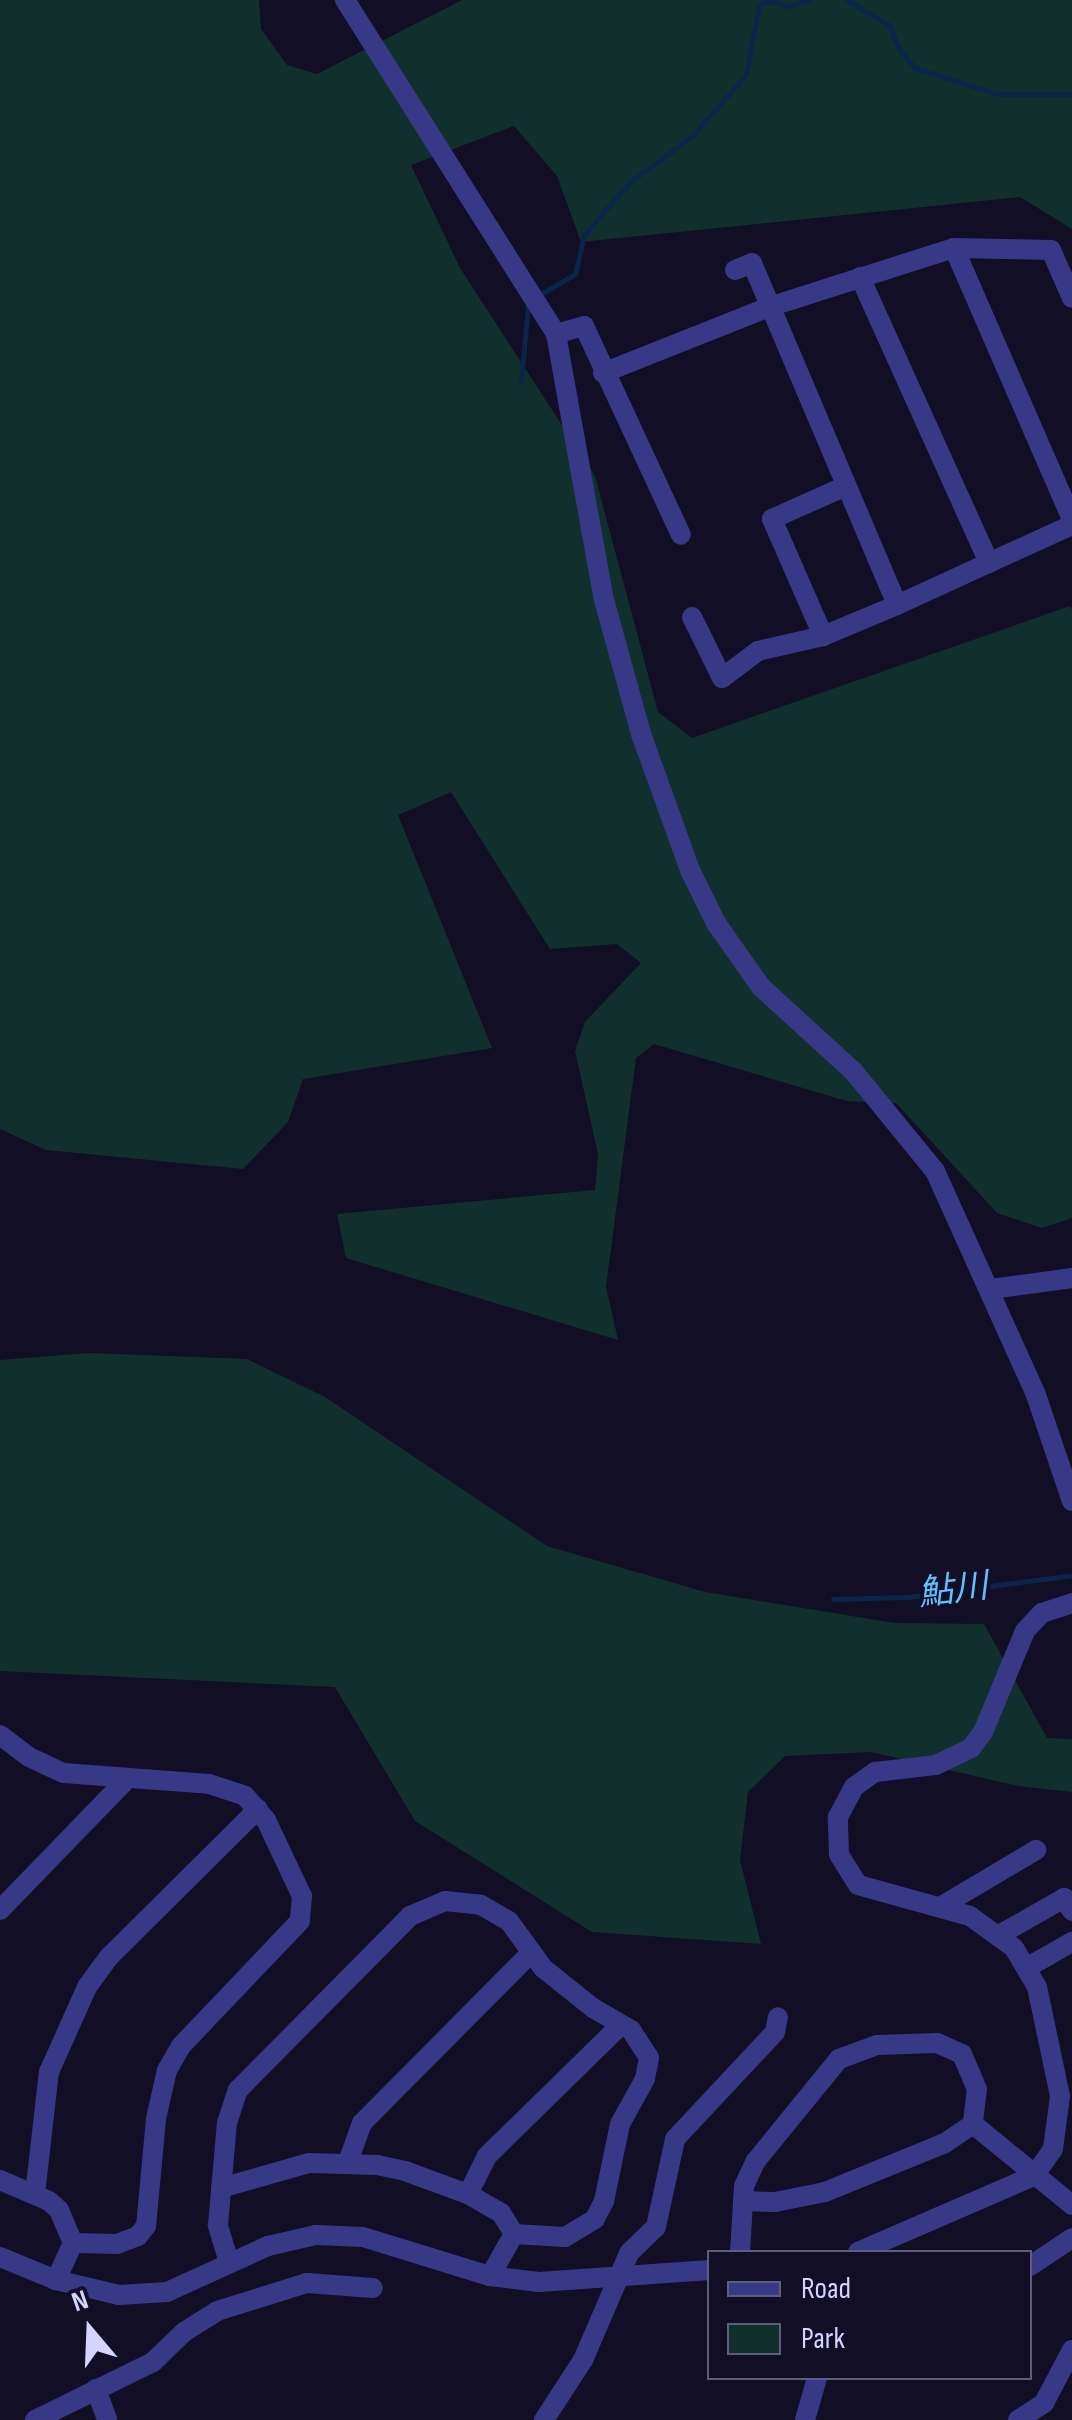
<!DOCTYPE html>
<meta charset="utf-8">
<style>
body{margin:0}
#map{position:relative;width:1072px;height:2420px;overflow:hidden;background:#110e26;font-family:"Sofia Sans Condensed","Noto Sans JP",sans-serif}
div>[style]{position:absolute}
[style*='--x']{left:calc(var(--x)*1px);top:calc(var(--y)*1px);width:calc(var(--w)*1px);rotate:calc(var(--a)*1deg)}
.green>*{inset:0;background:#11302d}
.stream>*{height:5px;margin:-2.5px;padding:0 2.5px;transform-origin:2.5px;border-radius:2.5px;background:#0a2549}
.minor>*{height:20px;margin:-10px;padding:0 10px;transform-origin:10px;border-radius:10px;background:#373987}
span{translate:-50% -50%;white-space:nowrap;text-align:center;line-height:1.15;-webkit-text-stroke:8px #110e26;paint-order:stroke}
.water-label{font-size:35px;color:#61bfff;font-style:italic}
.legend{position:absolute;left:707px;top:2250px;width:325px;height:130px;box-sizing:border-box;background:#110e26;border:2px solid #5f5d7d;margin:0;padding:12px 18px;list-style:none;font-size:30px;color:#d5d3ff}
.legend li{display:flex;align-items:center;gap:20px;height:50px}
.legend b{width:50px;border:2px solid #5f5d7d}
.north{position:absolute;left:40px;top:2280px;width:100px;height:100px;-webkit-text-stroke:8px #110e26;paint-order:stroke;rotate:341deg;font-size:28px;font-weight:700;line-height:40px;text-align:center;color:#d5d3ff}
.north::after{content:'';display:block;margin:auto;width:35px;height:45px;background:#d5d3ff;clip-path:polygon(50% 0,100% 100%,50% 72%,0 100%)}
</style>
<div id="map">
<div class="green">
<div style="clip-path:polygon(0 0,259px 0,261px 29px,287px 65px,317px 74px,462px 0,1072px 0,1072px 229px,1020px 197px,581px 242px,557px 176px,514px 126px,411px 165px,460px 268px,595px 476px,658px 712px,692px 738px,1070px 606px,1072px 610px,1072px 1218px,1042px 1228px,997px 1213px,896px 1103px,847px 1101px,654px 1044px,636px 1058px,606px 1287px,618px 1340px,346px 1258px,337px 1214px,595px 1190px,598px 1154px,575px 1051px,585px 1022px,641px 963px,617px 944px,550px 949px,451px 792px,398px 815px,492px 1048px,303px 1079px,288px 1122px,243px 1169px,46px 1150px,0 1129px)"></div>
<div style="clip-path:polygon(88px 1353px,247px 1359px,325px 1397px,547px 1546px,705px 1592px,894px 1623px,984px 1624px,1047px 1738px,1072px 1739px,1072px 1792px,1018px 1786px,871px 1752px,785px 1756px,748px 1792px,740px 1860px,761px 1944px,592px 1932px,415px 1821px,335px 1687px,0 1671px,0 1360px)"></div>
</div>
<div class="stream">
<div style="--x:847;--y:0;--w:49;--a:30.8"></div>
<div style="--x:889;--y:25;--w:26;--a:67"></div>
<div style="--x:899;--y:49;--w:25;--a:50"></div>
<div style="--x:915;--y:68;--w:87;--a:17.4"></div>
<div style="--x:998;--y:94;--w:74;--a:0"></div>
<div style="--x:539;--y:295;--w:42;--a:-30.3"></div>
<div style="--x:575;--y:274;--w:40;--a:-77"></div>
<div style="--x:584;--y:235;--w:45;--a:-49.5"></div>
<div style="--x:613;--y:201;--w:29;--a:-46"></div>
<div style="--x:633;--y:180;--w:74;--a:-36.7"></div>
<div style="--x:692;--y:136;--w:81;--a:-48.5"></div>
<div style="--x:746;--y:75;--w:71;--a:-79.5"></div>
<div style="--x:759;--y:5;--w:10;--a:-24"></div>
<div style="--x:768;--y:1;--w:23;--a:13"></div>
<div style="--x:790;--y:6;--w:20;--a:-18"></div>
<div style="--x:521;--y:382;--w:77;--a:-84.8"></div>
<div style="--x:833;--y:1599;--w:75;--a:-1.5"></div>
<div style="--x:908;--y:1597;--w:165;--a:-7.6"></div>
</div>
<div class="minor">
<div style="--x:345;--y:0;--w:395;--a:57.7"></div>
<div style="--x:556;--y:334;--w:266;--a:79.8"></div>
<div style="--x:603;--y:596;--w:143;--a:74.6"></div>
<div style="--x:641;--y:734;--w:145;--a:70.2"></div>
<div style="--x:690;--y:870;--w:59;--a:63.9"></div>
<div style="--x:716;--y:923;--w:78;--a:54.9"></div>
<div style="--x:761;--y:987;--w:126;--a:42.4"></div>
<div style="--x:854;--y:1072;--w:128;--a:50.7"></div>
<div style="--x:935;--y:1171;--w:243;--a:65.7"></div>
<div style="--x:1035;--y:1392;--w:115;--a:71.3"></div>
<div style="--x:954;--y:248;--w:296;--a:66.5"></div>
<div style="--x:735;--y:270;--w:18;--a:-22"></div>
<div style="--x:752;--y:263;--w:371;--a:67"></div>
<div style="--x:897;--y:605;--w:192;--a:-24.6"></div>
<div style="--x:860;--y:277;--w:314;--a:65.7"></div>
<div style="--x:556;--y:334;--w:29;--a:-16"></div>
<div style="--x:584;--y:326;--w:230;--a:65.1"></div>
<div style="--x:603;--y:373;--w:179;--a:-21.7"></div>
<div style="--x:769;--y:307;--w:194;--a:-17.7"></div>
<div style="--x:954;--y:248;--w:97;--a:1.2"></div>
<div style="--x:1051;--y:250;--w:52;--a:66.4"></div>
<div style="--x:846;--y:486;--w:81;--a:156"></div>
<div style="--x:772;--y:519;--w:128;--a:66.4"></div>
<div style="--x:823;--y:636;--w:80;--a:-22.7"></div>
<div style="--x:692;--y:617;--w:68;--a:63.8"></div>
<div style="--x:722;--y:678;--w:45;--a:-36.9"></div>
<div style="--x:758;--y:651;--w:67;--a:-13"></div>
<div style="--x:991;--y:1289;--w:82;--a:-7.7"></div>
<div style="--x:0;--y:1735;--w:36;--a:37"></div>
<div style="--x:29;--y:1757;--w:38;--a:25"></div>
<div style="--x:64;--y:1773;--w:145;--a:4.3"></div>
<div style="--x:209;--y:1784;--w:38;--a:18"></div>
<div style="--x:245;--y:1796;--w:32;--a:49"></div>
<div style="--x:266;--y:1820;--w:84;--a:64.7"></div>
<div style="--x:302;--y:1896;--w:25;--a:95"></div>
<div style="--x:300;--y:1921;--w:173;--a:133.6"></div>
<div style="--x:181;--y:2046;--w:28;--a:120"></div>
<div style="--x:167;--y:2070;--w:50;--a:102.7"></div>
<div style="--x:156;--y:2119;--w:107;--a:95.3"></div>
<div style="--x:146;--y:2226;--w:13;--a:129"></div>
<div style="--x:138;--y:2236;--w:22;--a:159"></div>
<div style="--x:117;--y:2244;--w:44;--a:-178.7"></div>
<div style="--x:940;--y:1907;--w:112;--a:-30.7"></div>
<div style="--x:0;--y:1910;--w:181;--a:-45.9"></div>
<div style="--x:1001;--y:1934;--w:73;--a:-29.7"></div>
<div style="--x:1064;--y:1898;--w:15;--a:58"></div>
<div style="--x:1028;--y:1967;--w:51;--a:-29.6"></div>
<div style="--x:348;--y:2162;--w:41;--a:-70.3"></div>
<div style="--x:362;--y:2123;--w:240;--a:-45.2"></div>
<div style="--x:0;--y:2180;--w:53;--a:23.2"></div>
<div style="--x:49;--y:2201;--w:13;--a:42"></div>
<div style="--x:59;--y:2210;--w:36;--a:67"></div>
<div style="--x:73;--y:2243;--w:41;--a:114.7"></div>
<div style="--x:221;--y:2188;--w:91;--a:-15.9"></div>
<div style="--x:309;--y:2163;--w:68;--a:1.7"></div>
<div style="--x:377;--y:2165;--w:29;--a:12"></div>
<div style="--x:405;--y:2171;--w:67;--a:20.1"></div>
<div style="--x:468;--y:2194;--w:38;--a:30"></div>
<div style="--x:501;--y:2213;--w:25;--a:58"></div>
<div style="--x:514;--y:2234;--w:48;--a:119.7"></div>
<div style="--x:35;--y:2194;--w:123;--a:-83.5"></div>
<div style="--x:49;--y:2072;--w:93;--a:-65.9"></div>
<div style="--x:87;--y:1987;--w:37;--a:-54"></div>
<div style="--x:109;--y:1957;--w:210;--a:-44.8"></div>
<div style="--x:468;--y:2194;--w:42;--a:-63.4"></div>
<div style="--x:487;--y:2156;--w:187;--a:-44.4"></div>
<div style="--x:743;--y:2201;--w:32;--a:2"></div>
<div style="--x:775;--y:2202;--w:51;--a:-11.3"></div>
<div style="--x:825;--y:2192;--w:130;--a:-22.2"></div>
<div style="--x:945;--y:2143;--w:34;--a:-34"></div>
<div style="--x:740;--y:2252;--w:66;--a:-86.5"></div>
<div style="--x:744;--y:2186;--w:26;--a:-65"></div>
<div style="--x:755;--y:2162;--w:133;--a:-50.8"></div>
<div style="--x:839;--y:2059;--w:40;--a:-20.2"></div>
<div style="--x:877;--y:2045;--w:60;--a:-1.9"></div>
<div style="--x:937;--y:2043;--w:27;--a:24"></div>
<div style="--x:962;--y:2054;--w:38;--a:67"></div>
<div style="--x:977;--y:2089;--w:35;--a:97"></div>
<div style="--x:973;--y:2124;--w:128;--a:39.3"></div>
<div style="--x:858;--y:2252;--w:192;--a:-23.4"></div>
<div style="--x:1034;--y:2176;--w:33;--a:-55"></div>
<div style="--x:1053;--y:2149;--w:53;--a:-82.5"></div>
<div style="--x:1060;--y:2096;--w:111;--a:-101.9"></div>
<div style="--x:1037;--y:1987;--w:45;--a:-120.5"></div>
<div style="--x:1014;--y:1948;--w:54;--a:-144"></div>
<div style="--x:970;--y:1916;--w:116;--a:-164.5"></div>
<div style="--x:858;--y:1885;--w:36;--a:-122"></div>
<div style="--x:839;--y:1854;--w:37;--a:-92"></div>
<div style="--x:838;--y:1817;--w:34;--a:-62"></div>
<div style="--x:854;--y:1787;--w:26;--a:-36"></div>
<div style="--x:875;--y:1772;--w:61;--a:-6.5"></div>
<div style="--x:936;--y:1765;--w:39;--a:-26"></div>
<div style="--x:971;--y:1748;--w:20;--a:-53"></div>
<div style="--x:983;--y:1732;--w:109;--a:-67.4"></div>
<div style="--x:1025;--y:1631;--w:25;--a:-47"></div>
<div style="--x:1042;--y:1613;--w:32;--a:-18"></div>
<div style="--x:0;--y:2257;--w:61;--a:22.3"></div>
<div style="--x:56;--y:2280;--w:65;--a:13.4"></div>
<div style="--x:119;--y:2295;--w:48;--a:-3.6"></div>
<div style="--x:167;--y:2292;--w:111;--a:-24.5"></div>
<div style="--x:268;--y:2246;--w:49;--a:-12.9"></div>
<div style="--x:316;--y:2235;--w:47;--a:2.4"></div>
<div style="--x:363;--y:2237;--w:133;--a:17.1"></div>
<div style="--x:490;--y:2276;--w:49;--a:7"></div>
<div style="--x:539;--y:2282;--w:171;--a:-4"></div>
<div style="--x:229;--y:2262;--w:39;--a:-107"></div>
<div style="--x:218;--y:2225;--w:102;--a:-85"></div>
<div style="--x:227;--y:2123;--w:35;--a:-72"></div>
<div style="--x:238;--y:2090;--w:245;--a:-45.3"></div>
<div style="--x:410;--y:1916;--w:38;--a:-23"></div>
<div style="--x:445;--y:1901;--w:36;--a:6"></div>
<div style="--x:481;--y:1905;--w:32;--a:30"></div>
<div style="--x:509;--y:1921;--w:58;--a:54.1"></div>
<div style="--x:543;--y:1968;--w:64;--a:38.7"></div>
<div style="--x:593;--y:2008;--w:44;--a:30.1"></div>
<div style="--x:631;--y:2030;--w:33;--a:57"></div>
<div style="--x:649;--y:2058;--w:21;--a:101"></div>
<div style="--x:645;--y:2079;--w:51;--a:119.1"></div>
<div style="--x:620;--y:2124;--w:79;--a:101.7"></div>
<div style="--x:604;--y:2201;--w:20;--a:117"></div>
<div style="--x:595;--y:2219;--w:35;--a:149"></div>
<div style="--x:565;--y:2237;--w:51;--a:-176.6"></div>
<div style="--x:1030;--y:2266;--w:50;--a:-33.7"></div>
<div style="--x:96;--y:2389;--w:33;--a:70"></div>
<div style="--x:35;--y:2420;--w:131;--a:-26.2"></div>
<div style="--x:153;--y:2362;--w:43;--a:-44.1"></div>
<div style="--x:184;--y:2332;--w:39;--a:-32"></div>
<div style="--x:217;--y:2311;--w:94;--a:-17.3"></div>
<div style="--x:307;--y:2283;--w:66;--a:4.3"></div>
<div style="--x:544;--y:2420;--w:72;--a:-57"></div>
<div style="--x:583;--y:2360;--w:116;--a:-66.7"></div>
<div style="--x:629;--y:2253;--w:37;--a:-44"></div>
<div style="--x:656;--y:2227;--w:90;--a:-77.8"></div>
<div style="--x:675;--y:2139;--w:146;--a:-46.9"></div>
<div style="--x:775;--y:2032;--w:15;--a:-79"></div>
<div style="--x:805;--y:2420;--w:44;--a:-74.1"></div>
<div style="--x:1018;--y:2420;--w:31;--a:-33"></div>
<div style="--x:1044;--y:2403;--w:60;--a:-62.2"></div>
</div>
<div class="water-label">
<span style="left:953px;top:1591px;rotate:-7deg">鮎川</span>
</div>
<ul class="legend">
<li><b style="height:12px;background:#373987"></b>Road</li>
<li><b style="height:28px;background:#11302d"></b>Park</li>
</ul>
<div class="north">N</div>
</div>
